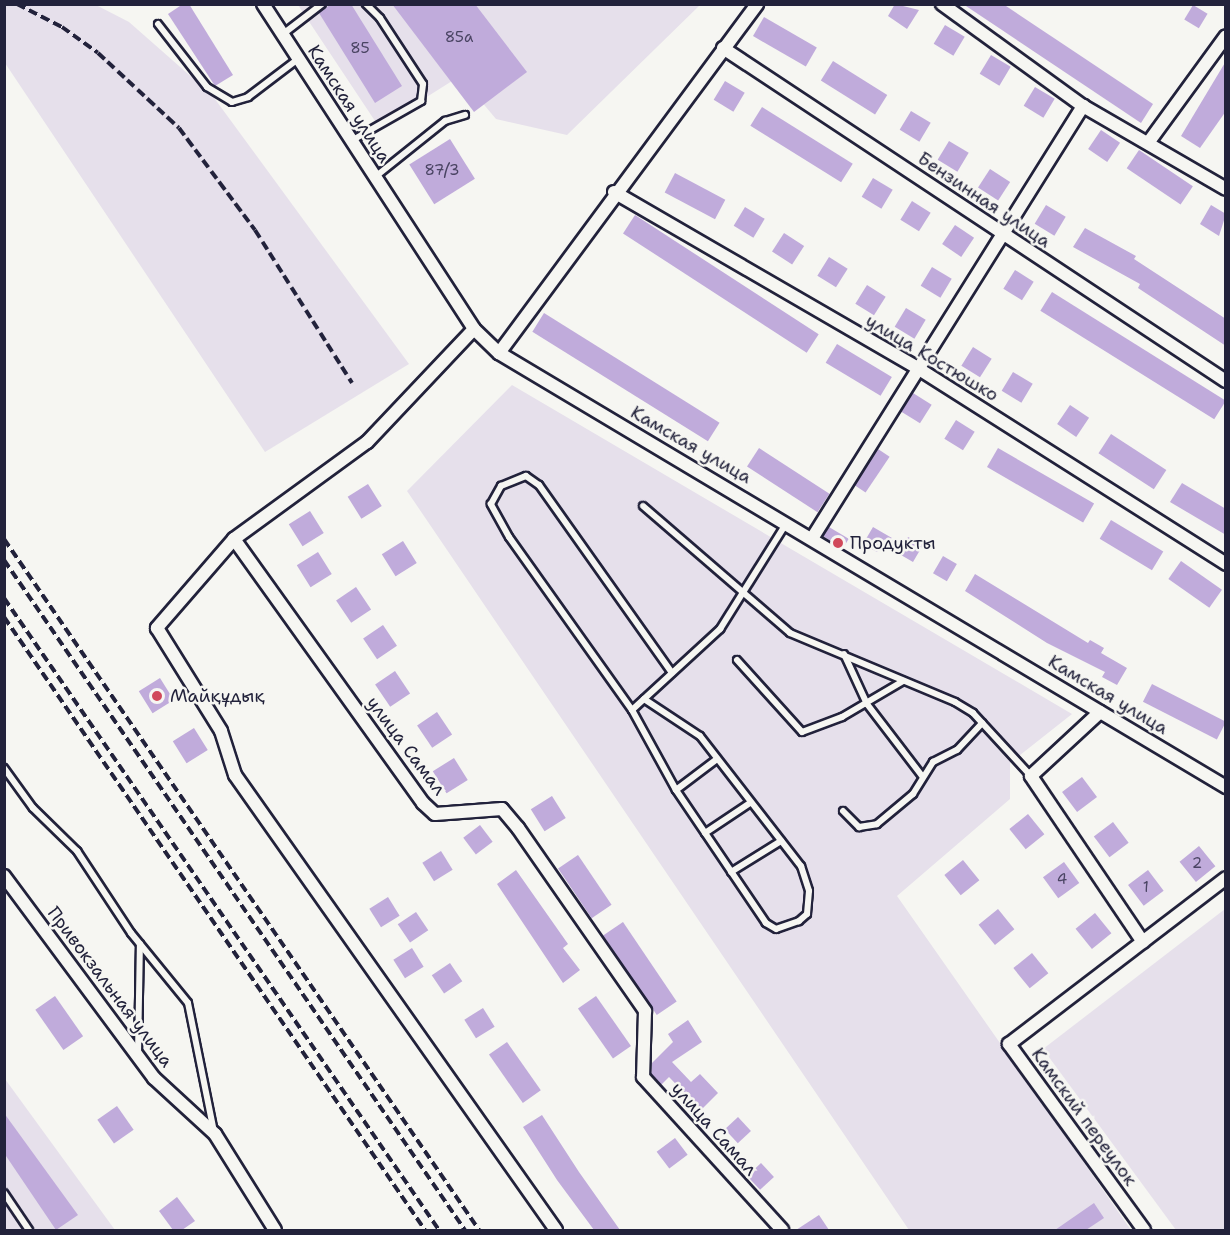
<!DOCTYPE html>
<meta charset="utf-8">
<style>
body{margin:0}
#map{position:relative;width:1230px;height:1235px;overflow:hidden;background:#f6f6f2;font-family:"Shantell Sans",sans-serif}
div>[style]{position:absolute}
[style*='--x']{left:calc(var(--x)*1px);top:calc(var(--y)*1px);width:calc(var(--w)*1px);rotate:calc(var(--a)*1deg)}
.built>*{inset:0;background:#e6e0eb}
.building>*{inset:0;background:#c0abdb;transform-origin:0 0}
.roads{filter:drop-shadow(2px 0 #22223b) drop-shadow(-2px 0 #22223b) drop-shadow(0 2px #22223b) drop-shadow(0 -2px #22223b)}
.service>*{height:6px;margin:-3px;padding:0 3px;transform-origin:3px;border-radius:3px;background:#f6f6f2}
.minor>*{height:12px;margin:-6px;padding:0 6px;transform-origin:6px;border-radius:6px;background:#f6f6f2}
.rail>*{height:4px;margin-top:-2px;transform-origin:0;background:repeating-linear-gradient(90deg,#22223b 0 9px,transparent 0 13.5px)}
.dots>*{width:16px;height:16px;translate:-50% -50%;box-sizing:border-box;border:3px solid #f6f6f2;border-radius:50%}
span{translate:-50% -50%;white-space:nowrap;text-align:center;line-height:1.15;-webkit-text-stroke:5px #f6f6f2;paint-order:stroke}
.number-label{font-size:15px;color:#4a4463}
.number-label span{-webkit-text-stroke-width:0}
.street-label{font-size:18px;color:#22223b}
.poi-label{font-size:18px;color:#22223b}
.left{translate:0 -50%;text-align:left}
.frame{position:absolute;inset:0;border:6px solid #22223b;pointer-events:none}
</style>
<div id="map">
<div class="built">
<div style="clip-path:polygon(4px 5px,96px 5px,129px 22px,212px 95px,409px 364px,265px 452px,5px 63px)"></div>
<div style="clip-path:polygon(298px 5px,700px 5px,567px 135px,496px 119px,460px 76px,379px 127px)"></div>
<div style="clip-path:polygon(512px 385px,1072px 714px,1010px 763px,1010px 799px,897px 896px,1131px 1230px,909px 1230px,407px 491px)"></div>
<div style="clip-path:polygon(1225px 909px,1225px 1230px,1176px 1230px,1043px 1049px)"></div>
<div style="clip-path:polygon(5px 1079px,115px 1230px,5px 1230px)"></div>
</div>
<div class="building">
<div style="clip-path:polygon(183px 4px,189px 4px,233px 75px,215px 86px,168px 14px)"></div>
<div style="clip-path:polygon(331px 4px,351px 4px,402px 86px,375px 103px,319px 13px)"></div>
<div style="clip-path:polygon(392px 4px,475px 4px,527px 72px,474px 112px)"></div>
<div style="clip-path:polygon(895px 4px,919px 10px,907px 29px,888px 16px)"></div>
<div style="clip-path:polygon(963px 4px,1003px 4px,1153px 104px,1141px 123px)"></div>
<div style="left:1193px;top:5px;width:17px;height:17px;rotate:31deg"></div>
<div style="left:764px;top:17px;width:61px;height:22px;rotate:30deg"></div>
<div style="left:945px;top:25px;width:23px;height:22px;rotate:31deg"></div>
<div style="left:991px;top:55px;width:23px;height:22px;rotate:31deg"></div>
<div style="left:833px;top:61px;width:64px;height:23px;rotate:32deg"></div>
<div style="clip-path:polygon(1226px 61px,1226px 111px,1200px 148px,1181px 136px)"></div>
<div style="left:725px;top:81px;width:23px;height:22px;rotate:31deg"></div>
<div style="left:1035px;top:87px;width:23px;height:22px;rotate:31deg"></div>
<div style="left:762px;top:107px;width:107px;height:22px;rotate:32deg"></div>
<div style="left:911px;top:111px;width:23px;height:22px;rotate:31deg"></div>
<div style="left:1101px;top:130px;width:23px;height:23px;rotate:34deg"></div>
<div style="left:450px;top:139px;width:47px;height:48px;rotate:58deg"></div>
<div style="left:949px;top:141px;width:23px;height:22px;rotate:31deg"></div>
<div style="left:1139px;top:150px;width:65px;height:22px;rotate:34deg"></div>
<div style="left:990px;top:169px;width:24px;height:22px;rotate:33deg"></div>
<div style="left:675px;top:173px;width:57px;height:22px;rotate:28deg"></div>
<div style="left:873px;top:178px;width:23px;height:22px;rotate:31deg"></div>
<div style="left:912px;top:201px;width:22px;height:22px;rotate:32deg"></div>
<div style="left:1046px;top:205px;width:23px;height:22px;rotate:31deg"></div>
<div style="clip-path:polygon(1211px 205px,1226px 214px,1219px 236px,1200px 224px)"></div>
<div style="left:745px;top:207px;width:23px;height:22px;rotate:31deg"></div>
<div style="left:635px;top:215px;width:219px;height:22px;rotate:33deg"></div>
<div style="left:955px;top:225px;width:23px;height:23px;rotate:34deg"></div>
<div style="clip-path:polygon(1085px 228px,1136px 256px,1134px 259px,1226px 319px,1226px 346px,1138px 288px,1140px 284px,1073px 247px)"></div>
<div style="left:784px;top:233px;width:24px;height:22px;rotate:33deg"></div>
<div style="left:829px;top:257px;width:22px;height:22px;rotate:32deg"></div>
<div style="left:932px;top:267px;width:23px;height:22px;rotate:31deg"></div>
<div style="left:1015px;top:270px;width:22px;height:22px;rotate:32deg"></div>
<div style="left:867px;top:285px;width:22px;height:22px;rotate:32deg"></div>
<div style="left:1052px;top:292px;width:205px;height:22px;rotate:32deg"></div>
<div style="left:906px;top:308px;width:23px;height:22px;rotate:31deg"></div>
<div style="left:544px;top:313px;width:207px;height:22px;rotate:32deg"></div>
<div style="left:837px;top:344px;width:64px;height:22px;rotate:31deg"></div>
<div style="left:973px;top:347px;width:22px;height:22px;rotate:32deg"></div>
<div style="left:1013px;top:372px;width:23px;height:22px;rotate:31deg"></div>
<div style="left:913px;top:393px;width:22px;height:22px;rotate:32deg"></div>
<div style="left:1070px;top:405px;width:23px;height:23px;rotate:34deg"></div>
<div style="left:956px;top:420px;width:22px;height:22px;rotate:32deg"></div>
<div style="left:1111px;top:434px;width:66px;height:23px;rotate:33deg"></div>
<div style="left:759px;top:448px;width:84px;height:22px;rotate:33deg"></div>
<div style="left:998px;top:448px;width:111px;height:22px;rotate:30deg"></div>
<div style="left:878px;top:449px;width:14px;height:43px;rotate:34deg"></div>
<div style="clip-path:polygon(1182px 483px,1226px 509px,1226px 535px,1170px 502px)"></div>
<div style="left:368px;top:484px;width:26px;height:24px;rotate:58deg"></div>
<div style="left:310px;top:511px;width:26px;height:25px;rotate:58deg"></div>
<div style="left:1111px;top:520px;width:61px;height:22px;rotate:31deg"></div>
<div style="left:829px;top:527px;width:23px;height:11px;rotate:31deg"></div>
<div style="clip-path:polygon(873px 527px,904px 545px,908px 537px,923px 545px,913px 562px,882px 544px,877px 552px,863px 544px)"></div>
<div style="left:403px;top:541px;width:26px;height:25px;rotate:58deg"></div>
<div style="left:318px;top:552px;width:26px;height:25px;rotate:58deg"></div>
<div style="left:943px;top:556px;width:16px;height:20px;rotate:30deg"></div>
<div style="left:1181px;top:561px;width:50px;height:22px;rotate:35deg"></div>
<div style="clip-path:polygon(975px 574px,1088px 643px,1090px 640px,1104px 648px,1101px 653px,1127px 668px,1117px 685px,1102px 677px,1105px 672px,1047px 643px,965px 591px)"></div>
<div style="left:356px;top:587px;width:27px;height:24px;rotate:56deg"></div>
<div style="left:383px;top:625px;width:25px;height:24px;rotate:56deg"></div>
<div style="left:395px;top:671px;width:27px;height:24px;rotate:56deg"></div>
<div style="left:160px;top:678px;width:26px;height:25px;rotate:58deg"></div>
<div style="left:1152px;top:684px;width:83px;height:20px;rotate:27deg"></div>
<div style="left:437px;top:712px;width:27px;height:24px;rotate:56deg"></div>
<div style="left:194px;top:728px;width:26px;height:25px;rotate:58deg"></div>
<div style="left:454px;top:758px;width:26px;height:25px;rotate:58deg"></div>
<div style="left:1082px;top:777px;width:25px;height:25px;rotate:53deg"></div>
<div style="left:552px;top:796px;width:26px;height:25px;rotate:58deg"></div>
<div style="left:1028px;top:814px;width:26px;height:24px;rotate:51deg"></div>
<div style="left:1113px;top:822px;width:26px;height:24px;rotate:53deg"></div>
<div style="left:480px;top:825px;width:21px;height:21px;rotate:53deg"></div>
<div style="left:1199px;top:846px;width:26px;height:25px;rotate:51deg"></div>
<div style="left:441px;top:851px;width:22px;height:22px;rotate:58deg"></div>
<div style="left:578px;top:855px;width:60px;height:24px;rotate:56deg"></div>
<div style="left:963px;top:860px;width:26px;height:24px;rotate:51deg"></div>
<div style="left:1064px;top:862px;width:26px;height:26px;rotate:54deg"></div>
<div style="clip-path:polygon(516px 870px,568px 944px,563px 948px,580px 970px,563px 983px,497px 884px)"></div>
<div style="left:1148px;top:870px;width:26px;height:25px;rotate:53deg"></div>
<div style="left:388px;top:897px;width:22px;height:22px;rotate:58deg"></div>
<div style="left:998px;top:909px;width:26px;height:25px;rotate:51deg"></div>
<div style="left:416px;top:912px;width:22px;height:22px;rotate:56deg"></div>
<div style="left:1095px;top:913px;width:26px;height:25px;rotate:51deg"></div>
<div style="left:623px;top:922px;width:96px;height:24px;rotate:56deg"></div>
<div style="left:412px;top:948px;width:22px;height:22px;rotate:58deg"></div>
<div style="left:1032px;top:953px;width:26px;height:24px;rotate:51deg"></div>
<div style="left:450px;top:963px;width:22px;height:22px;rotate:56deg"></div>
<div style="left:55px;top:996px;width:49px;height:24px;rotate:55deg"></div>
<div style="left:596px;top:996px;width:61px;height:22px;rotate:55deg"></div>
<div style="left:483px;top:1008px;width:22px;height:22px;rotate:58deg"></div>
<div style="clip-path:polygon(688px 1020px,702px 1042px,672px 1062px,691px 1082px,700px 1074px,718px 1093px,701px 1110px,669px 1077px,661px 1085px,651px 1074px,652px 1063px,673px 1042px,668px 1034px)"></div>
<div style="left:507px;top:1042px;width:59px;height:22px;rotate:55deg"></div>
<div style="left:117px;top:1106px;width:29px;height:24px;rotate:55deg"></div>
<div style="clip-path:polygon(4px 1113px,78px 1215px,56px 1230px,4px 1153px)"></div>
<div style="clip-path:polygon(542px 1115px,579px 1172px,620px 1230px,594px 1230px,557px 1180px,523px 1127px)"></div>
<div style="left:738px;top:1117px;width:19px;height:18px;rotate:47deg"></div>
<div style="left:675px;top:1138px;width:21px;height:23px;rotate:53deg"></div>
<div style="left:761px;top:1163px;width:19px;height:19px;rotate:47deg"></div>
<div style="clip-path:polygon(177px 1197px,195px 1221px,182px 1230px,173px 1230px,159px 1211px)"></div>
<div style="clip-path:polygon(1094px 1203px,1104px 1218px,1086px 1230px,1055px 1230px)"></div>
<div style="clip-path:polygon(819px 1215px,829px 1230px,796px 1230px)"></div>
</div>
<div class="roads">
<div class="service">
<div style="--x:158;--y:24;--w:80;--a:52.1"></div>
<div style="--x:207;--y:87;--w:29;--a:31"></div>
<div style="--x:232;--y:102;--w:17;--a:-17"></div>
<div style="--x:248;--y:97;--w:63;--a:-37.2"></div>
<div style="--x:283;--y:34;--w:49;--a:-37.6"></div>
<div style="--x:351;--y:141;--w:81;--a:-29.7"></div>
<div style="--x:421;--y:101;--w:17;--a:-83"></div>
<div style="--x:423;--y:84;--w:79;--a:-123.1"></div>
<div style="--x:380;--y:18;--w:20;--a:-135"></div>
<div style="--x:375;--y:177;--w:90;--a:-38.7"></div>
<div style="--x:445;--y:121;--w:21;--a:-17"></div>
<div style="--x:643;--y:506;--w:194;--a:40.8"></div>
<div style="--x:790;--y:633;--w:179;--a:22.7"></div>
<div style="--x:955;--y:702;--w:21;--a:31"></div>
<div style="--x:973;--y:713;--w:86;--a:47.4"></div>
<div style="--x:844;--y:654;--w:55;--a:65.3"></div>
<div style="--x:867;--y:704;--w:91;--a:52.6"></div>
<div style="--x:737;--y:660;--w:97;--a:47.9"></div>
<div style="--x:802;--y:732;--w:43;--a:-20.6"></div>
<div style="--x:842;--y:717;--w:71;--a:-30.5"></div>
<div style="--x:644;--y:699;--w:67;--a:33.5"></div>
<div style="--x:700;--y:736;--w:165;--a:52.2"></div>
<div style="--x:801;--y:866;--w:26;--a:72"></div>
<div style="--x:809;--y:891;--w:23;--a:95"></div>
<div style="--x:807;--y:914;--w:11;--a:139"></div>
<div style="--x:799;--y:921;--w:24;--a:161"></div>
<div style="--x:776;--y:929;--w:12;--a:-149"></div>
<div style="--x:766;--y:923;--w:161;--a:-124.1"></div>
<div style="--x:676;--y:790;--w:91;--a:-118.8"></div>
<div style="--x:632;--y:710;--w:120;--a:-42.6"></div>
<div style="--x:720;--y:629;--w:126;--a:-57.9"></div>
<div style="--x:632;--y:710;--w:212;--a:-125.4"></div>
<div style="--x:509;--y:537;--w:38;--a:-119"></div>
<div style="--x:491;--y:504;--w:21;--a:-61"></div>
<div style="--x:501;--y:486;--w:27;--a:-22"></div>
<div style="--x:526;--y:476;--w:16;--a:35"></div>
<div style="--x:539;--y:485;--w:230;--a:54.7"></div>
<div style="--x:4;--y:768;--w:49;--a:54.1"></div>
<div style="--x:33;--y:808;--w:62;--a:44.3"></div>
<div style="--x:77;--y:851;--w:98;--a:56.6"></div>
<div style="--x:131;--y:933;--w:90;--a:50.8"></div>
<div style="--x:188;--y:1003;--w:132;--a:78.6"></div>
<div style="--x:676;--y:790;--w:51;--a:-37.1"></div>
<div style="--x:843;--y:811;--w:23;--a:45"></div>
<div style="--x:859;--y:827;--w:18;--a:-9"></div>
<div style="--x:877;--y:824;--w:47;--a:-39.8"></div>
<div style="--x:913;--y:794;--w:38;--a:-58"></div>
<div style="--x:933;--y:762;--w:27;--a:-27"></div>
<div style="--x:957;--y:750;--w:37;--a:-47"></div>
<div style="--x:705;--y:833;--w:54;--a:-33.7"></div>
<div style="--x:731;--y:872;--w:59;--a:-31.8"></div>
<div style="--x:138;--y:1054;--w:110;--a:-89"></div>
<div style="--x:4;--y:1193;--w:45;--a:56"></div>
</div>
<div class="minor">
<div style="--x:263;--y:4;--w:387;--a:57"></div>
<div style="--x:474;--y:329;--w:35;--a:44"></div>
<div style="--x:499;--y:353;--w:847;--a:30.84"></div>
<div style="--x:942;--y:4;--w:174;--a:35.9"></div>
<div style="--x:1083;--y:106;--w:165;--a:30.1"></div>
<div style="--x:723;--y:48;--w:603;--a:33.51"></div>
<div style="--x:1148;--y:143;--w:132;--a:-53.9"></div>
<div style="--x:614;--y:192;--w:353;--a:30.1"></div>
<div style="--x:919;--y:369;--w:364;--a:32.4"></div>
<div style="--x:474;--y:329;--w:156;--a:133.4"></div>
<div style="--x:367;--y:442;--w:165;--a:143.9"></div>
<div style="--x:234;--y:539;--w:325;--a:54.4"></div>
<div style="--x:423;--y:803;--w:16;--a:43"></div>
<div style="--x:435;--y:814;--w:67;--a:-4.3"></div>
<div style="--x:502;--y:809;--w:25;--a:50"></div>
<div style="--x:518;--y:828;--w:223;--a:55.2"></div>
<div style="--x:645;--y:1011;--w:66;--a:91.7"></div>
<div style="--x:643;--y:1077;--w:207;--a:47.7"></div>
<div style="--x:499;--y:353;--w:434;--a:-53.5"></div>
<div style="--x:813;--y:537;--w:509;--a:-57.93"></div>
<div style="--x:234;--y:539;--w:118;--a:130.9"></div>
<div style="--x:157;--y:628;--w:121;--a:58.1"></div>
<div style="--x:221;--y:731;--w:46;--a:72.3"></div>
<div style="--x:235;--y:775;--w:557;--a:54.8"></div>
<div style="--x:1100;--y:712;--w:94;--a:137.2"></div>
<div style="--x:1031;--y:776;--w:200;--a:56"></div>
<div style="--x:4;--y:876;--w:252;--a:53.4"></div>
<div style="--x:154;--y:1078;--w:83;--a:42.6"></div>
<div style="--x:215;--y:1134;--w:113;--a:58"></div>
<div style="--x:1144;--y:1230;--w:230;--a:-126"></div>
<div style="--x:1009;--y:1044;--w:273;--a:-37.4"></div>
</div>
</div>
<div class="rail">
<div style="--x:17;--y:4;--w:51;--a:27.1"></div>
<div style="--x:62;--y:27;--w:44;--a:35.8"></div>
<div style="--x:98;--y:53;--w:110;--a:42.8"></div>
<div style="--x:179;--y:128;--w:127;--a:53.3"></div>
<div style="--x:255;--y:230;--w:181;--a:57.6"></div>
<div style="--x:4;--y:539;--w:839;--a:55.49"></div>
<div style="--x:4;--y:560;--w:813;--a:55.47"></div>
<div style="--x:4;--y:598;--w:767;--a:55.46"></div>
<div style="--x:4;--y:617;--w:744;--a:55.52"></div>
</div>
<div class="dots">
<div style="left:838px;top:543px;background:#d1495b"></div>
<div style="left:157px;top:696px;background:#d1495b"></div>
</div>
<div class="number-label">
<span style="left:459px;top:38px">85а</span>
<span style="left:360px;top:49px">85</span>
<span style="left:442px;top:171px">87/3</span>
<span style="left:1197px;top:864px">2</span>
<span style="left:1062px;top:880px">4</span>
<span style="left:1146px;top:888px">1</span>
</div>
<div class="street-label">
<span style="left:349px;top:104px;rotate:57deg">Камская улица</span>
<span style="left:984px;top:200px;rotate:34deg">Бензинная улица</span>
<span style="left:932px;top:358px;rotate:31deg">улица Костюшко</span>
<span style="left:691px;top:445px;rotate:30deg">Камская улица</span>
<span style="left:1108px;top:695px;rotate:31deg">Камская улица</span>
<span style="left:406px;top:746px;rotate:53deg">улица Самал</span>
<span style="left:110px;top:987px;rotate:53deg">Привокзальная улица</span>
<span style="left:1084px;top:1117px;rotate:54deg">Камский переулок</span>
<span style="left:714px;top:1129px;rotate:48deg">улица Самал</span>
</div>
<div class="poi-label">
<span class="left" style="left:850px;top:543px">Продукты</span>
<span class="left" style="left:170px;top:696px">Майқұдық</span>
</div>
<div class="frame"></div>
</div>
